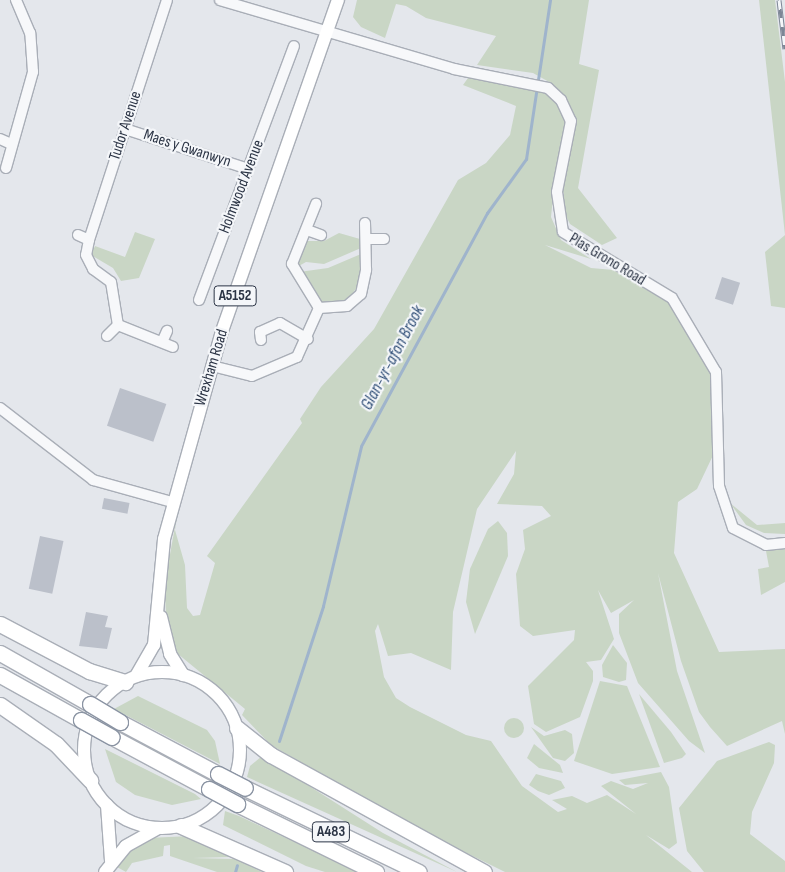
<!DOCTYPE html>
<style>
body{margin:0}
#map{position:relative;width:785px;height:872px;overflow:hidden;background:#e4e7ec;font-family:"Sofia Sans Condensed",sans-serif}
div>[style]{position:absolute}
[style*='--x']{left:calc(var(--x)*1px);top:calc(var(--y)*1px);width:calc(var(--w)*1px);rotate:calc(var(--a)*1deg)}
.green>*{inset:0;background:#c9d6c5}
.round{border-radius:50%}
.stream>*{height:3px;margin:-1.5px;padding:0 1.5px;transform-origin:1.5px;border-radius:1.5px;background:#9fb4cc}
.building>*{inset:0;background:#bbc0ca;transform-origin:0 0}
.roads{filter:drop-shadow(1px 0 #a9aeb7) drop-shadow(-1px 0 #a9aeb7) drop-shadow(0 1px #a9aeb7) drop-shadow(0 -1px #a9aeb7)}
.minor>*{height:10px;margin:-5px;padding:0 5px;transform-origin:5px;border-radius:5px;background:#f7f8fa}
.major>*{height:12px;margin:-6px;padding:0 6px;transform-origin:6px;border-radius:6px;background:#fff}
.major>.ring{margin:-6px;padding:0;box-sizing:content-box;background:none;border:12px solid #fff;border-radius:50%}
.highway>*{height:15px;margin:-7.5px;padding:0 7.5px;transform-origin:7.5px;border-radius:7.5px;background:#fff}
.rail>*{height:5px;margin-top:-2.5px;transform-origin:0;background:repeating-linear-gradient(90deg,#f4f6f9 0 9px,#7d8696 0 18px);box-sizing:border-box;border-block:1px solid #7d8696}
.bridges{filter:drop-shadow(1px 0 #8b94a3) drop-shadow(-1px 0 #8b94a3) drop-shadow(0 1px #8b94a3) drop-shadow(0 -1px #8b94a3)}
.highway-bridge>*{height:15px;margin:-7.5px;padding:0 7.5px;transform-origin:7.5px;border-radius:7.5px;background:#fff}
span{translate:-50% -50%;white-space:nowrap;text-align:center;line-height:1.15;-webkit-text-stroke:4.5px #f4f6f9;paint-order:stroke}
.shield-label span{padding:1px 4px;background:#f4f6f9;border:1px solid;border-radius:4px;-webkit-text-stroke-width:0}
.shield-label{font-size:15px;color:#2b3445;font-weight:700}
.street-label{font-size:16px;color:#2b3445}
.water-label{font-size:18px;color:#34527a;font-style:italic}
</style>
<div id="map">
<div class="green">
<div style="clip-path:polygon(357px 0,589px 0,579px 64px,599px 70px,578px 188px,617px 238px,602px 245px,570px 224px,563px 210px,564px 193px,554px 188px,551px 217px,561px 240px,591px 259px,545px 245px,591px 268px,614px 270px,669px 302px,712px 373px,716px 449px,697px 489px,678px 502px,674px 553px,719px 652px,785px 649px,785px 734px,782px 721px,727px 746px,710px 727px,699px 712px,681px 661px,658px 573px,677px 671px,705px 753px,689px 741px,638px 683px,619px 633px,619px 614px,634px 600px,611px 613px,598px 590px,614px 639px,601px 660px,586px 662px,593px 671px,593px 681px,580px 717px,546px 732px,534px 724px,528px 686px,574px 640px,575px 630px,533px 636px,520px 626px,516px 574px,525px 549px,523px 530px,551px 516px,542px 506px,497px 504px,514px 474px,516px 451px,477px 509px,453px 612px,451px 670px,411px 653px,388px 656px,378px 624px,375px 631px,384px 677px,396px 698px,410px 707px,466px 735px,491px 741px,522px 786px,558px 812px,567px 809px,552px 800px,572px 796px,587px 803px,607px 795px,636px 814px,601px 786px,611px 781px,633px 789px,648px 783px,625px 785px,619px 780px,661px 772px,669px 787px,677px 843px,669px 849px,646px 835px,692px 872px,505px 872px,410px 825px,271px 745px,242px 715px,245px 709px,178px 654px,167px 624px,164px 587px,179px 505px,175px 530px,185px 565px,187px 608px,193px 616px,200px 615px,215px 563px,207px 556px,302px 423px,300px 419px,321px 387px,374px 329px,458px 180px,486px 163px,510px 135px,516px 106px,463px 85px,468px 78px,481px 79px,544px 92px,551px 83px,533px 73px,477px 65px,496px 36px,426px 18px,406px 6px,396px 4px,385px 38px,361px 27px,353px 17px)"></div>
<div style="clip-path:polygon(759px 0,775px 0,785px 82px,785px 308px,771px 306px,765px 252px,785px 235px)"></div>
<div style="clip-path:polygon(135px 232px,155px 239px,139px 278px,121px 281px,113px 268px,91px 255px,95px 246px,125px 257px)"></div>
<div style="clip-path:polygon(339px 233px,360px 239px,361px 248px,324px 264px,306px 262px,297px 267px,306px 241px,324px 241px)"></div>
<div style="clip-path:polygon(361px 254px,360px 283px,347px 301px,321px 302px,299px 272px,328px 268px)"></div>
<div style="clip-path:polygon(730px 503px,757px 525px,785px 523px,785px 534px,764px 533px,746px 525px)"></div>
<div style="clip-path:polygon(498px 521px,507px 533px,508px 556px,475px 634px,466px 602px,470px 569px,488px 529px)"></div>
<div style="clip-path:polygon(785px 549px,785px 582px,761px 595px,758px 569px,769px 567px,766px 551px)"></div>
<div style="clip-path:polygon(613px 645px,627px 663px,626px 680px,619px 682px,603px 677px,602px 665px)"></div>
<div style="clip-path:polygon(600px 681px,627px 686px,660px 767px,612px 774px,574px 761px)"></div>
<div style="clip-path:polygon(639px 694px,671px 732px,686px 754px,682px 758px,664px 763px)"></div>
<div style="clip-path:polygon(138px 696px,207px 730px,215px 741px,220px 764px,114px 709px)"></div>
<div class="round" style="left:504px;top:718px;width:20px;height:20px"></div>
<div style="clip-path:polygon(531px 727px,544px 736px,565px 730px,572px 734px,574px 753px,565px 761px,553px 758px)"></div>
<div style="clip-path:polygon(769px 742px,775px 745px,774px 763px,752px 812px,750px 834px,785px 861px,785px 872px,704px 872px,687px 851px,679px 808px,717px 761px)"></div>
<div style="clip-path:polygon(534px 744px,560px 765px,563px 773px,539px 768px,527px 758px)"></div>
<div style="clip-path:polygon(105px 749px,195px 794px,201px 799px,172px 805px,135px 795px,116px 782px)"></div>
<div style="clip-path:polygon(262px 756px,383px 833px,457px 872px,247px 777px,250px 766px)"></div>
<div style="clip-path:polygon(536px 774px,561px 781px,565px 788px,549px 795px,538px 791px,529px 785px)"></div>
<div style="clip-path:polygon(225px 811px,239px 816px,359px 872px,325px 872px,306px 866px,223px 825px)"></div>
<div style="clip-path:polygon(190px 836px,231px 857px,193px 858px,236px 859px,262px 872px,217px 872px,170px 856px,170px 845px,164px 846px,163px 856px,132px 863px,126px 872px,117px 867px,126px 850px,148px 838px)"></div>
</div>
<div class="stream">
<div style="--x:279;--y:741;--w:142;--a:-71.9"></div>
<div style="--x:323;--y:606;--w:164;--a:-76.6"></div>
<div style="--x:361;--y:446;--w:265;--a:-61.6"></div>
<div style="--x:487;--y:213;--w:67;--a:-54.2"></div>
<div style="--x:526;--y:159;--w:161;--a:-81.4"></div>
<div style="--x:235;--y:872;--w:7;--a:-74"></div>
</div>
<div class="building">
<div style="left:722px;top:277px;width:19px;height:23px;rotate:18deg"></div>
<div style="left:120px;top:388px;width:49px;height:40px;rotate:19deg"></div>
<div style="left:104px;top:498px;width:26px;height:11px;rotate:11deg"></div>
<div style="left:40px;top:536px;width:24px;height:54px;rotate:12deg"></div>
<div style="clip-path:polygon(86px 612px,108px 616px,105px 627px,112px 628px,107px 649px,79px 646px)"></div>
</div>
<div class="roads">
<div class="minor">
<div style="--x:220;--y:0;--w:244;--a:16.4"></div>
<div style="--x:454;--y:69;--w:96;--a:11.4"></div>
<div style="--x:548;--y:88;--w:18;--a:43"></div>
<div style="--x:561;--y:100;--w:23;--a:65"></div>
<div style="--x:571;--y:121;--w:72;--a:101.2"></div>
<div style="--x:557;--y:192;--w:40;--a:81.5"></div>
<div style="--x:563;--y:232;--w:127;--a:31.2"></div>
<div style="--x:672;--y:298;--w:86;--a:59.3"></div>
<div style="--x:716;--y:372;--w:114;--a:88.5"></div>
<div style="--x:719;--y:486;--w:44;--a:71.6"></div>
<div style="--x:733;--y:528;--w:37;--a:27"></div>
<div style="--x:766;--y:545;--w:19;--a:-6"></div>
<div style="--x:125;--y:129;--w:129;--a:18"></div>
<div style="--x:0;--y:139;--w:12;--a:24"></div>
<div style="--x:6;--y:168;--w:100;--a:-74.3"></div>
<div style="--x:33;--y:72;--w:39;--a:-94"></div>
<div style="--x:30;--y:33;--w:36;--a:-113"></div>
<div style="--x:307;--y:230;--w:15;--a:20"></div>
<div style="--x:78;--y:235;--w:12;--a:24"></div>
<div style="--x:89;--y:240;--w:252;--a:-72"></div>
<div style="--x:366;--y:239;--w:18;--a:0"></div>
<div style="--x:89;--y:240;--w:15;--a:101"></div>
<div style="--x:86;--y:255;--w:16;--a:63"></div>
<div style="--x:93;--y:269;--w:22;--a:36"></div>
<div style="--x:111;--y:282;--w:44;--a:80.8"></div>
<div style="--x:118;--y:325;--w:59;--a:21.8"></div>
<div style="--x:199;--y:300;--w:271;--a:-69.5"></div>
<div style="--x:319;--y:308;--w:28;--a:-4"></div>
<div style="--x:347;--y:306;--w:18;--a:-41"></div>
<div style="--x:361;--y:294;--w:25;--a:-78"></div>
<div style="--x:366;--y:270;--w:47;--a:-91.2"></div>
<div style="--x:107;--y:336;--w:16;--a:-45"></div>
<div style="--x:163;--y:340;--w:10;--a:-66"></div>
<div style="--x:261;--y:340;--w:8;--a:-97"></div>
<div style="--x:260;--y:332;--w:22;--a:-24"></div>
<div style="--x:280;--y:323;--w:32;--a:30"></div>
<div style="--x:212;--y:366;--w:41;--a:14"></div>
<div style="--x:252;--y:376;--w:49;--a:-22.9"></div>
<div style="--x:297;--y:357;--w:54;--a:-65.8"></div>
<div style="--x:319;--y:308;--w:52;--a:-121.5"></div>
<div style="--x:292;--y:264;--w:65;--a:-68.2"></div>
<div style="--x:0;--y:408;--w:118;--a:37.7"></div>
<div style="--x:93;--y:480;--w:82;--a:15.6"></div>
</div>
<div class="major">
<div style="--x:161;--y:617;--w:38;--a:76"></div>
<div style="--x:170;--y:654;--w:25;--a:58"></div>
<div class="ring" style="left:84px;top:672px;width:144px;height:144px"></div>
<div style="--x:136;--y:676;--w:36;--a:-60"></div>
<div style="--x:154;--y:645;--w:106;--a:-84.6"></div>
<div style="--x:164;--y:539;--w:216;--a:-74.4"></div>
<div style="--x:222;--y:331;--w:351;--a:-70.7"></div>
<div style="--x:107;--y:805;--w:56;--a:85.9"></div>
<div style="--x:105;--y:872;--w:33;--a:-51"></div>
<div style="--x:126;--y:846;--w:37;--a:-29"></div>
</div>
<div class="highway">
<div style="--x:0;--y:624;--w:101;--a:27.8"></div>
<div style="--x:89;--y:671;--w:38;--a:17"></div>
<div style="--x:0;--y:653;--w:103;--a:29.5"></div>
<div style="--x:0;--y:675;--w:93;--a:29.1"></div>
<div style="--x:0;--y:705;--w:68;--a:34.9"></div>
<div style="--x:56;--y:744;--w:50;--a:46.6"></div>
<div style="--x:120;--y:722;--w:111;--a:28"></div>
<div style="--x:237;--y:728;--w:43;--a:38.5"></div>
<div style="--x:271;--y:755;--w:243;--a:28.8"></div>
<div style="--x:112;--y:737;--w:110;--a:28.2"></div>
<div style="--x:245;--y:788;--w:193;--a:25.8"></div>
<div style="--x:237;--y:804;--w:155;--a:26.1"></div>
<div style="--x:181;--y:826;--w:114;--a:23.9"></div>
</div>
</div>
<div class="rail">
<div style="--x:779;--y:0;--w:49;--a:83"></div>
</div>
<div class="bridges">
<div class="highway-bridge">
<div style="--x:90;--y:704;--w:35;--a:31"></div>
<div style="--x:81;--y:720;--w:35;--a:29"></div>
<div style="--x:218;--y:774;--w:30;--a:27"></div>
<div style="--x:209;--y:789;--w:32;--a:28"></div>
</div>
</div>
<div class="shield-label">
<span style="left:235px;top:296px">A5152</span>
<span style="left:331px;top:832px">A483</span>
</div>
<div class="street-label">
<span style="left:126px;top:126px;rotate:-72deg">Tudor Avenue</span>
<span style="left:187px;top:149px;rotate:18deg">Maes y Gwanwyn</span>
<span style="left:242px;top:187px;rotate:-69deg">Holmwood Avenue</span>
<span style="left:607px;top:260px;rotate:31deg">Plas Grono Road</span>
<span style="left:212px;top:368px;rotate:-73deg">Wrexham Road</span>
</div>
<div class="water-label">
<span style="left:393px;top:358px;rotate:-62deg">Glan-yr-afon Brook</span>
</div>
</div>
